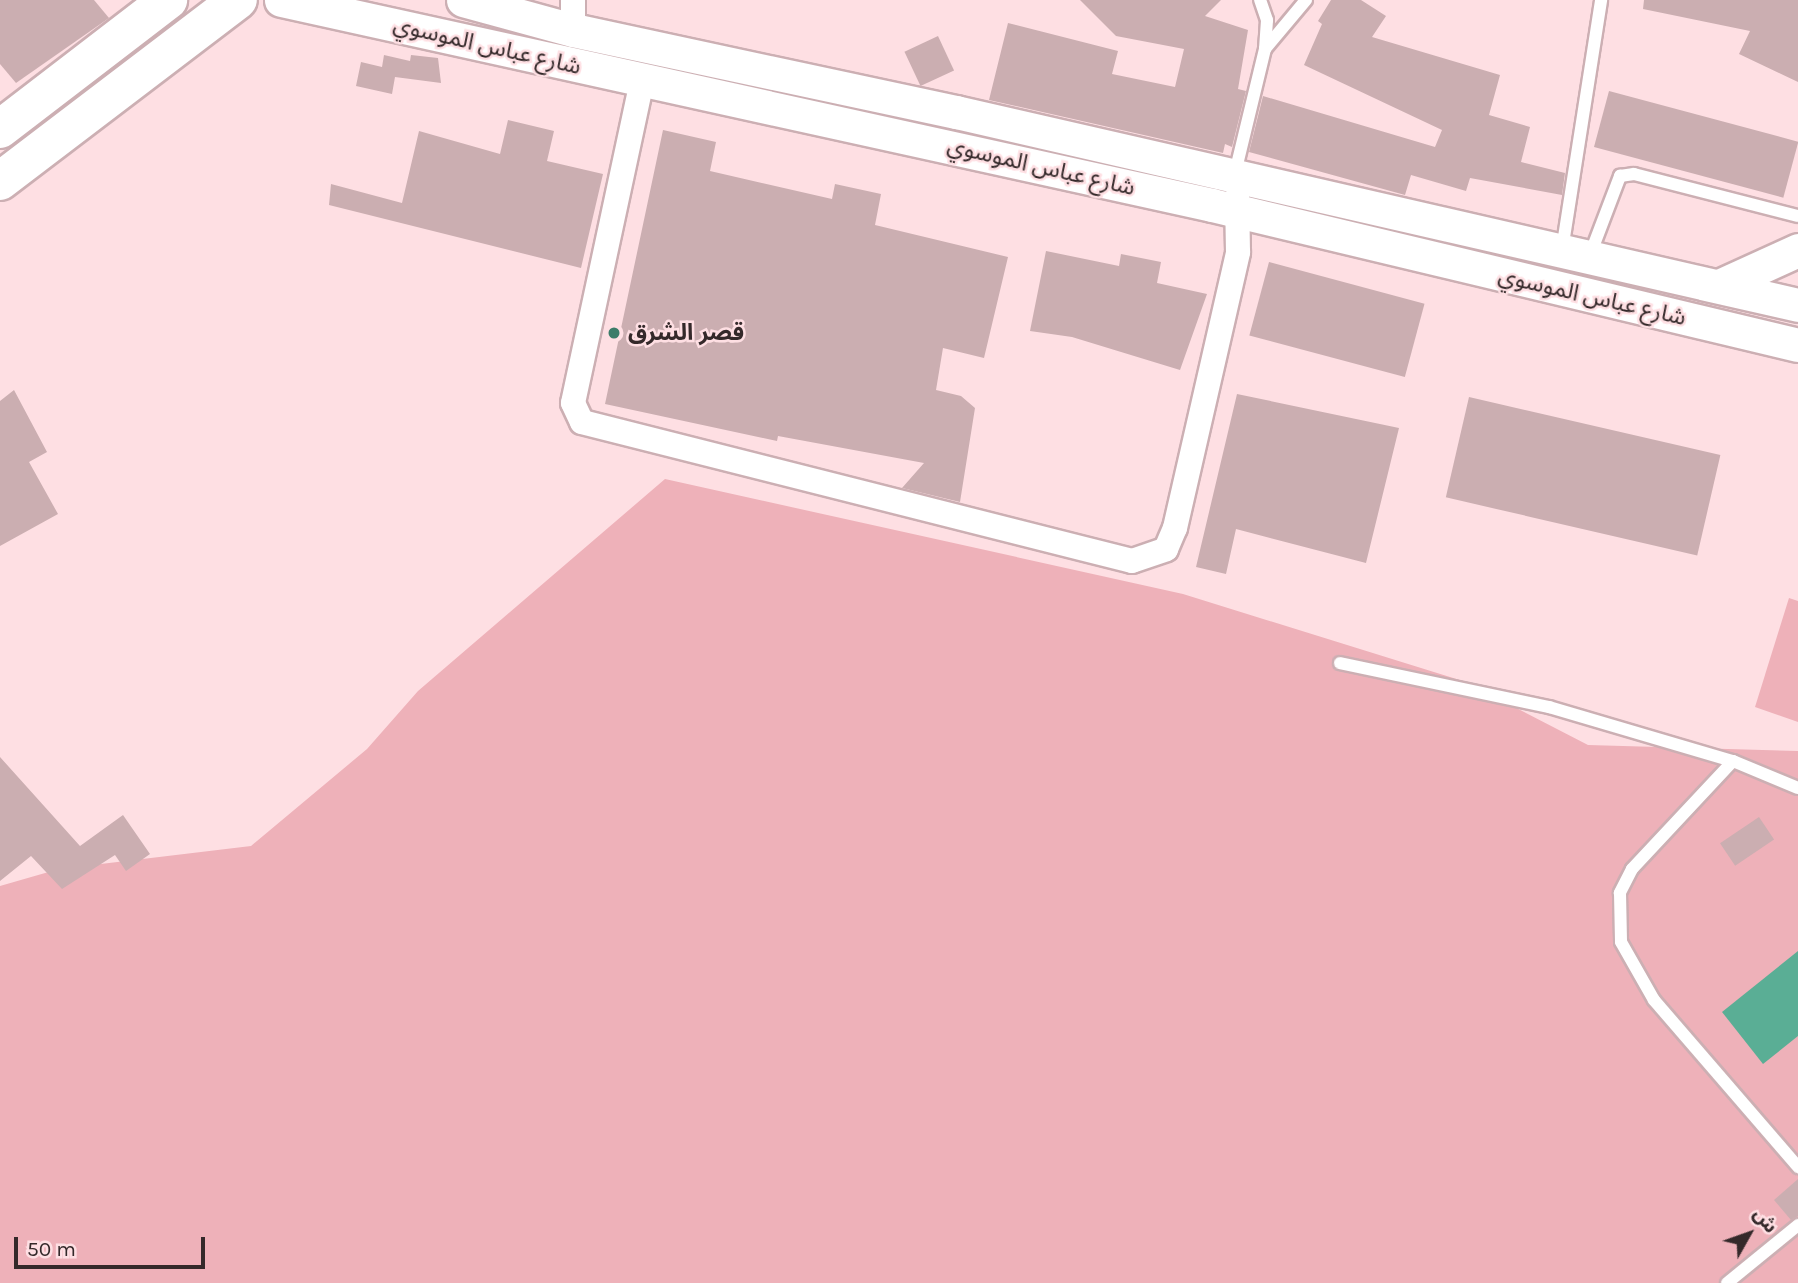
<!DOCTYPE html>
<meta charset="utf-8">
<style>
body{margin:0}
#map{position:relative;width:1798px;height:1283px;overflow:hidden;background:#fedfe3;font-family:Karla,"Noto Sans Arabic",sans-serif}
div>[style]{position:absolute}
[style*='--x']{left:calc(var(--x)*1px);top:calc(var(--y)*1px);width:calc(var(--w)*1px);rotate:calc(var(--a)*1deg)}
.green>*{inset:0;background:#eeb1b9}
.water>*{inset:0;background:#5aae95}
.building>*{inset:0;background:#cbaeb1;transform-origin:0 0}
.roads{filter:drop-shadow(2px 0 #ccafb3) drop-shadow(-2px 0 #ccafb3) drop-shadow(0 2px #ccafb3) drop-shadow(0 -2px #ccafb3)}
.lane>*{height:12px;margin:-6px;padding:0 6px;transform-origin:6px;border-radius:6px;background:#fff}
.street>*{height:24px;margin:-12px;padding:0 12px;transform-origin:12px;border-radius:12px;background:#fff}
.secondary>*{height:33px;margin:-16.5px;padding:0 16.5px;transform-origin:16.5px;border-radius:16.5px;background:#fff}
.highway>*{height:38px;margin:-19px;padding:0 19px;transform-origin:19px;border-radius:19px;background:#fff}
.dots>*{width:19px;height:19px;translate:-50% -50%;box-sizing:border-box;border:4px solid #fedfe3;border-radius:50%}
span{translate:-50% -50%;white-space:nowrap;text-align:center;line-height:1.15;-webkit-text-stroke:5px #fedfe3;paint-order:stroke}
.street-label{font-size:23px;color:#34292a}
.poi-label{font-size:23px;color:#34292a;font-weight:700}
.left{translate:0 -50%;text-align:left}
.north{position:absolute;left:1714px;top:1199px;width:70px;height:70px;-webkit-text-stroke:5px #fedfe3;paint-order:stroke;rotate:50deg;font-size:19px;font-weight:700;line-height:28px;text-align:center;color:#34292a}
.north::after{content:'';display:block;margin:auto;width:24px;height:32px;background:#34292a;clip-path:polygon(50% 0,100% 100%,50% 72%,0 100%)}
.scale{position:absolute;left:14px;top:1237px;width:191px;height:32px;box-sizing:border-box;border:4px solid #34292a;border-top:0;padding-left:9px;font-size:21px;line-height:24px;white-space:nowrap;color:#34292a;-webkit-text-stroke:5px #fedfe3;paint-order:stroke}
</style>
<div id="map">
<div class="green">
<div style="clip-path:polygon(665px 479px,1183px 594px,1466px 682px,1588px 745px,1798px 751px,1798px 1283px,0 1283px,0 886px,59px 869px,251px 846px,367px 749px,418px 691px)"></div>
<div style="clip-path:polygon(1789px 598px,1798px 601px,1798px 722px,1755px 707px)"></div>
</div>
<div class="water">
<div style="clip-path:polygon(1798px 951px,1798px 1036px,1763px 1064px,1722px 1012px)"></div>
</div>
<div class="building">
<div style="clip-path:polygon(0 0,94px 0,109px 18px,16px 83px,0 64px)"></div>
<div style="clip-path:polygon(1080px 0,1221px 0,1205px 16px,1248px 30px,1238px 89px,1246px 91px,1232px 147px,1225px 144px,1223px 153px,989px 100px,1008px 23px,1118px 51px,1112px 74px,1175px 87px,1184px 49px,1116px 36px)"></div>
<div style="clip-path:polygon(1331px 0,1361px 0,1386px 16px,1372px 37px,1500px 75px,1489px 115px,1530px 127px,1521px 162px,1565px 173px,1562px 195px,1470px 178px,1466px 191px,1411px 175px,1405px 195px,1249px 152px,1263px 96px,1435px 147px,1442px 130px,1304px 65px,1322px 24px,1318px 21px)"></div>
<div style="clip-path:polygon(1644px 0,1798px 0,1798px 82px,1739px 54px,1750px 31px,1643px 9px)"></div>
<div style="left:938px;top:36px;width:38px;height:37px;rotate:65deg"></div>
<div style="clip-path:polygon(384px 55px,410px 61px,411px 55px,438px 58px,441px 83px,395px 77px,392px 94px,356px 86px,361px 62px,382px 67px)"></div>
<div style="left:1609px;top:91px;width:196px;height:58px;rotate:15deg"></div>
<div style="clip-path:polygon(508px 120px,554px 131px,547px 161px,603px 174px,581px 268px,329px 205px,331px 184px,402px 203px,419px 131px,500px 154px)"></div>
<div style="clip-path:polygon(663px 130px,716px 142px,710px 171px,832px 199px,835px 184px,881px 194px,875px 225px,1008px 257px,984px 358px,943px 348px,936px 390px,961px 396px,975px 408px,960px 502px,902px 488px,924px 463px,778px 436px,777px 441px,605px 404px)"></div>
<div style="clip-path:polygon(1046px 251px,1119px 266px,1121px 254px,1161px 262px,1157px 283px,1207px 294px,1180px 370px,1072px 337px,1030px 331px)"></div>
<div style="left:1269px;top:262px;width:161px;height:76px;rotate:15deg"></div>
<div style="clip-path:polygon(14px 390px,47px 452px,29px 462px,58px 514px,0 546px,0 401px)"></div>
<div style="clip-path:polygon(1237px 394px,1399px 428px,1366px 563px,1236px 529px,1226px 574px,1196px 567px)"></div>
<div style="left:1469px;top:397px;width:258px;height:103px;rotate:13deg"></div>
<div style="clip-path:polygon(0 757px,80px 846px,123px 815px,150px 854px,126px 871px,115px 855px,62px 889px,31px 856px,0 881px)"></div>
<div style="left:1759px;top:817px;width:27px;height:47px;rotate:56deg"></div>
<div style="clip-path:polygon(1798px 1179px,1798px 1216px,1791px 1220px,1774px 1200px)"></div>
</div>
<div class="roads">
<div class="lane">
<div style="--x:1265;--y:49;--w:64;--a:-50.1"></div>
<div style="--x:1235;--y:173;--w:128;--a:-76.4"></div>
<div style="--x:1265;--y:49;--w:29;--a:-86"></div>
<div style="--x:1267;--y:20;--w:21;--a:-109"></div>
<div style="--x:1562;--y:250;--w:253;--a:-81.1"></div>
<div style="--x:1590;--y:255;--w:85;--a:-69.2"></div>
<div style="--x:1620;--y:176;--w:14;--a:-8"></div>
<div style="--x:1634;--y:174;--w:169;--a:14.4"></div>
<div style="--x:1340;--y:663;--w:214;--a:11.9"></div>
<div style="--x:1549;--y:707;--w:192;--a:16.4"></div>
<div style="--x:1733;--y:761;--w:70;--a:22.6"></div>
<div style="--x:1733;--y:761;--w:148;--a:133.1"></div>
<div style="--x:1632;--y:869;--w:27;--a:117"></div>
<div style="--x:1620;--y:893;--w:49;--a:88.8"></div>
<div style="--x:1621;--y:942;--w:67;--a:60.4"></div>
<div style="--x:1654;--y:1000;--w:221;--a:49.2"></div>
<div style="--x:1727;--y:1283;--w:92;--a:-39.2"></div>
</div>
<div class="street">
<div style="--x:573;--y:0;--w:30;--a:90"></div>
<div style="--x:642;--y:81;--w:329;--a:102.1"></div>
<div style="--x:573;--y:403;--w:21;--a:65"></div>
<div style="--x:582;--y:422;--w:567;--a:14.18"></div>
<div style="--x:1132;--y:561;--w:36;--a:-19"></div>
<div style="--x:1166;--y:549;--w:23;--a:-67"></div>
<div style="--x:1175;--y:528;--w:283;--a:-77.1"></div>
<div style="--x:1238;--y:252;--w:55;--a:-91"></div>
</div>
<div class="secondary">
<div style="--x:281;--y:0;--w:953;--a:12.42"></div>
<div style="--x:1212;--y:205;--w:602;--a:13.44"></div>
<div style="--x:463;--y:0;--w:114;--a:15.3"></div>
<div style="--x:573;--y:30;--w:392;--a:12.1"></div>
<div style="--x:956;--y:112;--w:864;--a:12.91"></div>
<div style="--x:1719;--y:286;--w:87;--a:-24.5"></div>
</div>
<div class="highway">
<div style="--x:0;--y:129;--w:212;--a:-37.5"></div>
<div style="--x:0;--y:181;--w:299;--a:-37.3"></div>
</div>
</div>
<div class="dots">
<div style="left:614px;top:333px;background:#3c7c69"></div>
</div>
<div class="street-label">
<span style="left:487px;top:46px;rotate:13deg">شارع عباس الموسوي</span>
<span style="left:1041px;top:167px;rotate:13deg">شارع عباس الموسوي</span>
<span style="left:1592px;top:297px;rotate:13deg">شارع عباس الموسوي</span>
</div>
<div class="poi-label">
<span class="left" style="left:628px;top:333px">قصر الشرق</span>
</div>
<div class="north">ش</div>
<div class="scale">50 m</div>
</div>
